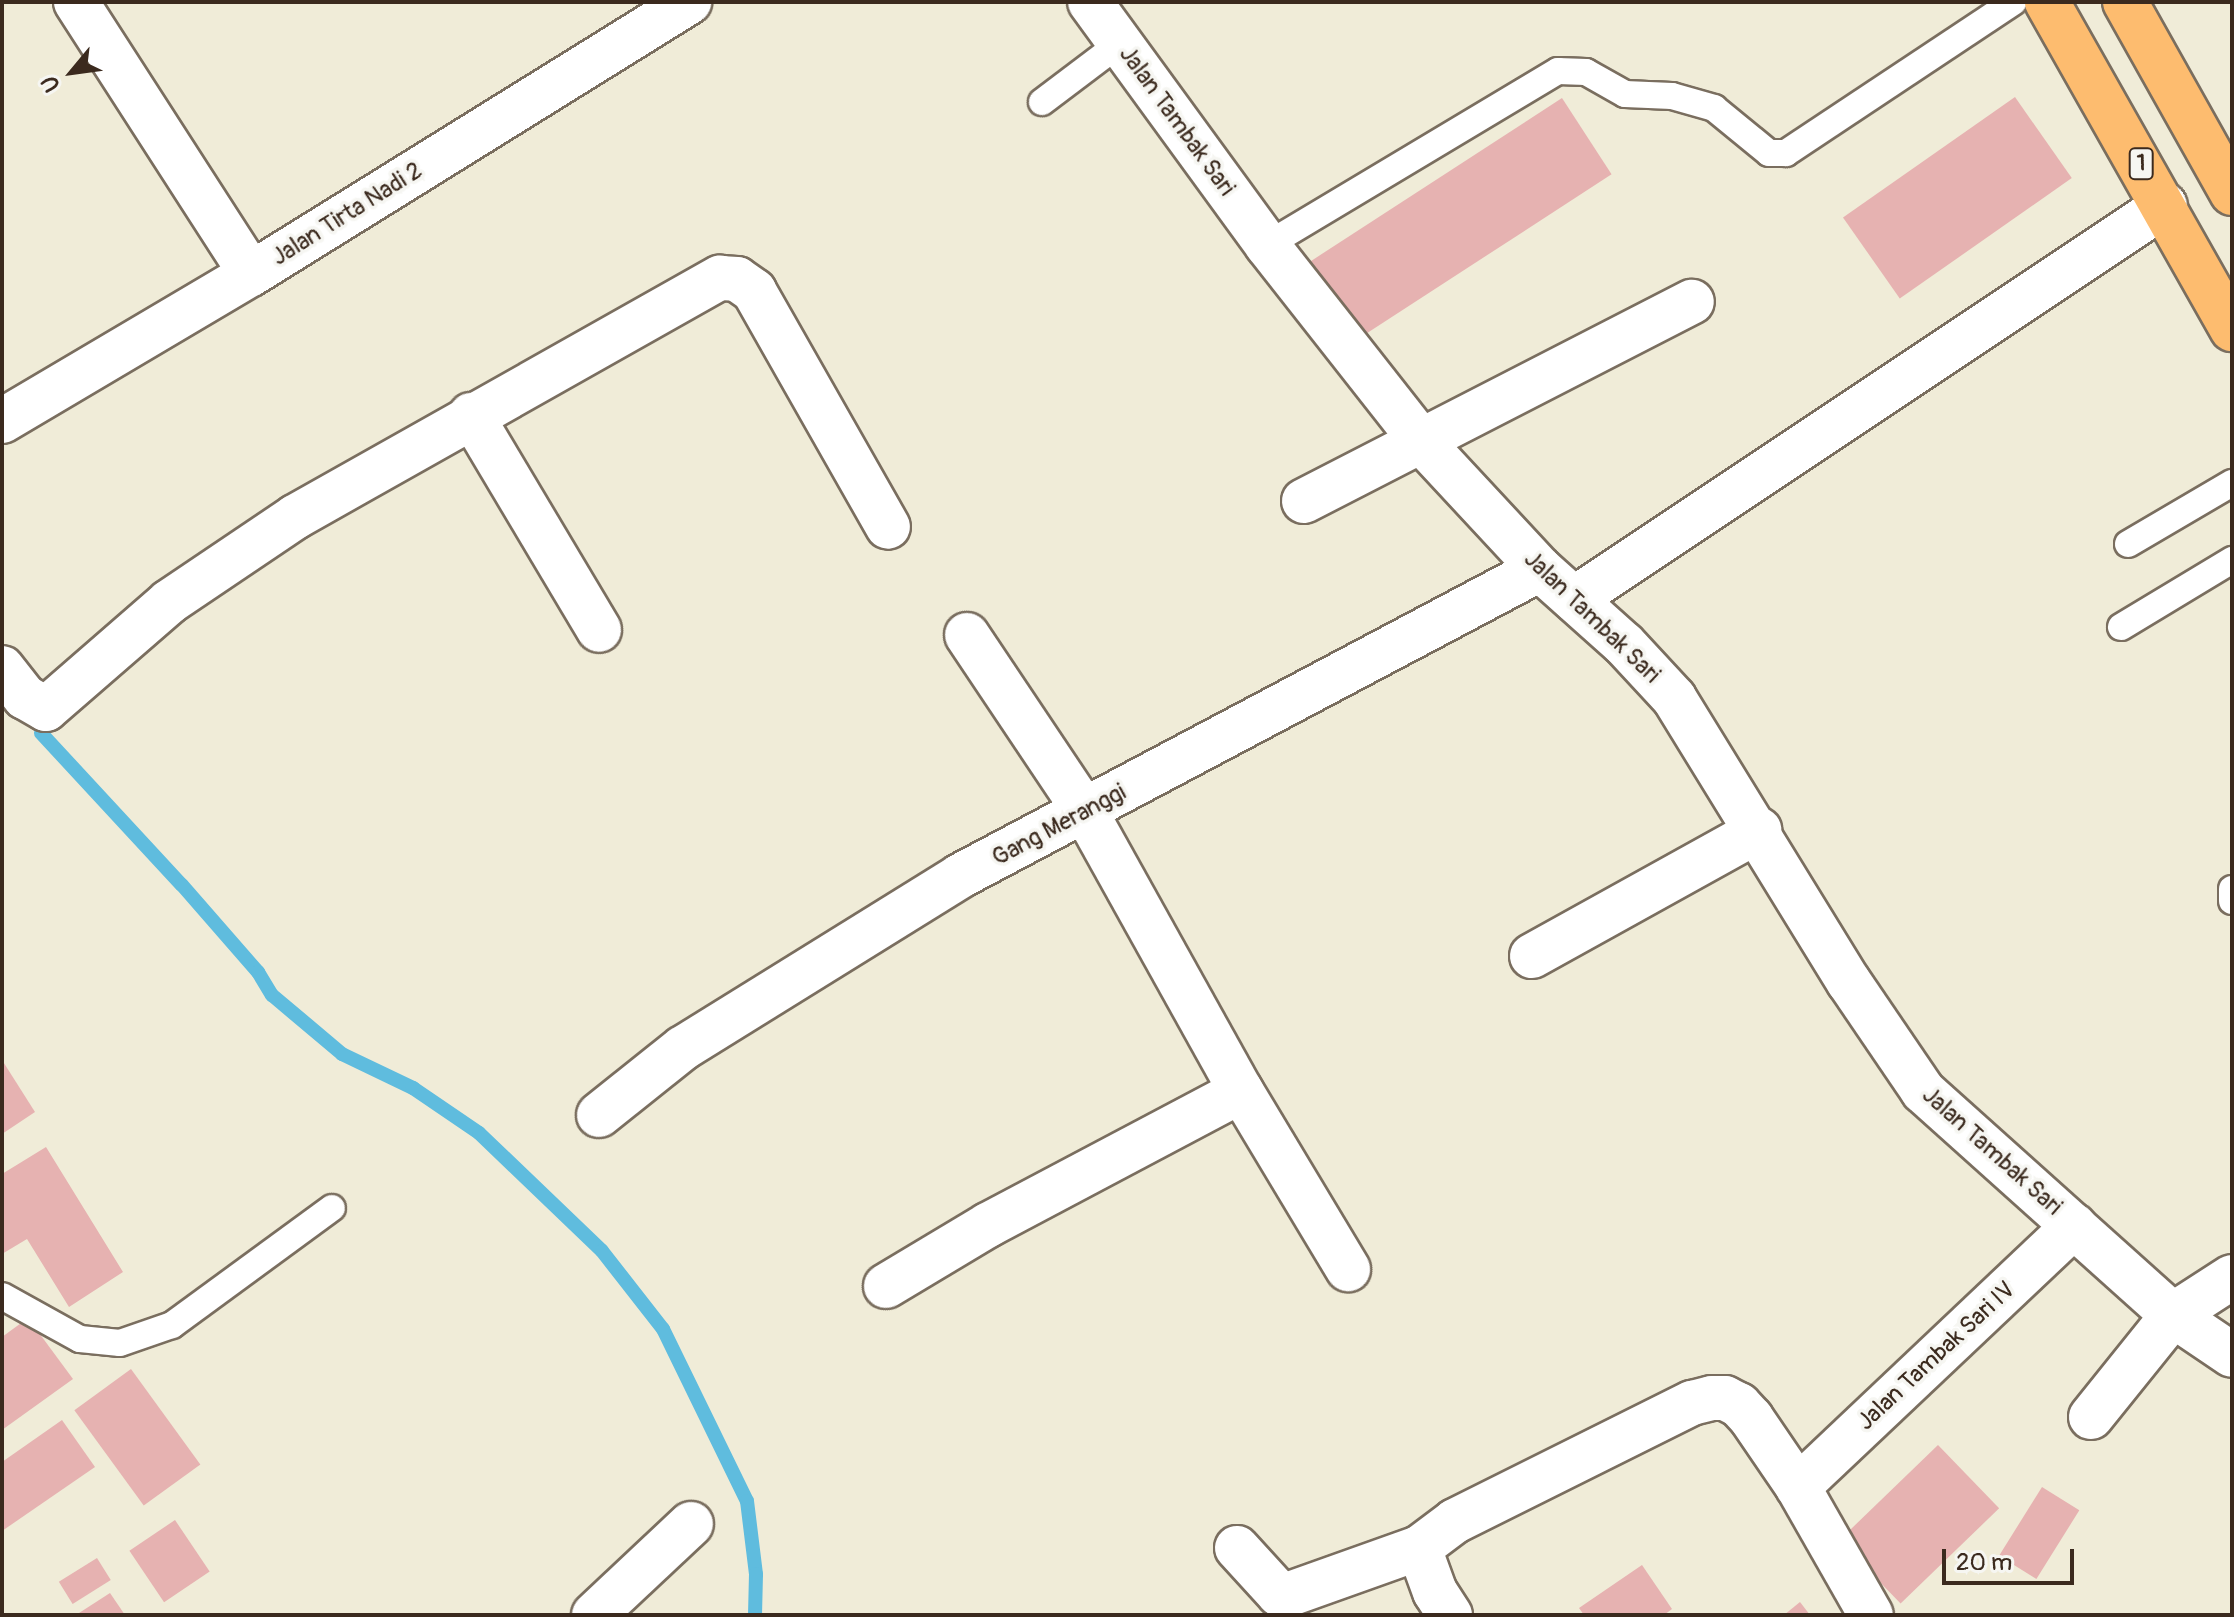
<!DOCTYPE html>
<style>
body{margin:0}
#map{position:relative;width:2234px;height:1617px;overflow:hidden;background:#f0ecd8;font-family:Pangolin,sans-serif}
div>[style]{position:absolute}
[style*='--x']{left:calc(var(--x)*1px);top:calc(var(--y)*1px);width:calc(var(--w)*1px);rotate:calc(var(--a)*1deg)}
.stream>*{height:14px;margin:-7px;padding:0 7px;transform-origin:7px;border-radius:7px;background:#5fbcde}
.building>*{inset:0;background:#e6b2b1;transform-origin:0 0}
.roads{filter:drop-shadow(2px 0 #7a6e5f) drop-shadow(-2px 0 #7a6e5f) drop-shadow(0 2px #7a6e5f) drop-shadow(0 -2px #7a6e5f)}
.service>*{height:26px;margin:-13px;padding:0 13px;transform-origin:13px;border-radius:13px;background:#fff}
.minor>*{height:44px;margin:-22px;padding:0 22px;transform-origin:22px;border-radius:22px;background:#fff}
.trunk>*{height:44px;margin:-22px;padding:0 22px;transform-origin:22px;border-radius:22px;background:#fdbc6f}
span{translate:-50% -50%;white-space:nowrap;text-align:center;line-height:1.15;-webkit-text-stroke:7px #f6f6f2;paint-order:stroke}
.shield-label span{padding:2px 6px;background:#f6f6f2;border:2px solid;border-radius:6px;-webkit-text-stroke-width:0}
.shield-label{font-size:22px;color:#3b2a1e;font-weight:700}
.street-label{font-size:24px;color:#3b2a1e}
.frame{position:absolute;inset:0;border:4px solid #3b2a1e;pointer-events:none}
.north{position:absolute;left:32px;top:32px;width:80px;height:80px;-webkit-text-stroke:6px #f6f6f2;paint-order:stroke;rotate:241deg;font-size:22px;font-weight:700;line-height:32px;text-align:center;color:#3b2a1e}
.north::after{content:'';display:block;margin:auto;width:28px;height:36px;background:#3b2a1e;clip-path:polygon(50% 0,100% 100%,50% 72%,0 100%)}
.scale{position:absolute;left:1942px;top:1549px;width:132px;height:36px;box-sizing:border-box;border:4px solid #3b2a1e;border-top:0;padding-left:10px;font-size:24px;line-height:28px;white-space:nowrap;color:#3b2a1e;-webkit-text-stroke:6px #f6f6f2;paint-order:stroke}
</style>
<div id="map">
<div class="stream">
<div style="--x:41;--y:733;--w:207;--a:47.2"></div>
<div style="--x:182;--y:885;--w:116;--a:48.9"></div>
<div style="--x:258;--y:972;--w:27;--a:59"></div>
<div style="--x:272;--y:995;--w:92;--a:40.1"></div>
<div style="--x:342;--y:1054;--w:79;--a:25.6"></div>
<div style="--x:413;--y:1088;--w:80;--a:34.3"></div>
<div style="--x:479;--y:1133;--w:170;--a:43.8"></div>
<div style="--x:602;--y:1251;--w:99;--a:52"></div>
<div style="--x:663;--y:1329;--w:191;--a:64"></div>
<div style="--x:747;--y:1501;--w:74;--a:83"></div>
<div style="--x:756;--y:1574;--w:41;--a:91.4"></div>
</div>
<div class="building">
<div style="left:2015px;top:97px;width:99px;height:210px;rotate:55deg"></div>
<div style="left:1562px;top:98px;width:91px;height:301px;rotate:57deg"></div>
<div style="clip-path:polygon(2px 1060px,35px 1112px,2px 1134px)"></div>
<div style="clip-path:polygon(46px 1147px,123px 1272px,69px 1307px,27px 1239px,2px 1254px,2px 1174px)"></div>
<div style="clip-path:polygon(28px 1318px,73px 1379px,2px 1430px,2px 1337px)"></div>
<div style="left:131px;top:1369px;width:118px;height:70px;rotate:54deg"></div>
<div style="clip-path:polygon(62px 1420px,95px 1467px,2px 1531px,2px 1462px)"></div>
<div style="left:1938px;top:1445px;width:88px;height:137px;rotate:46deg"></div>
<div style="left:2042px;top:1487px;width:44px;height:81px;rotate:32deg"></div>
<div style="left:175px;top:1520px;width:62px;height:55px;rotate:56deg"></div>
<div style="left:97px;top:1558px;width:26px;height:45px;rotate:58deg"></div>
<div style="clip-path:polygon(1642px 1565px,1672px 1609px,1664px 1615px,1584px 1615px,1579px 1608px)"></div>
<div style="clip-path:polygon(110px 1593px,125px 1615px,80px 1615px,79px 1613px)"></div>
<div style="clip-path:polygon(1800px 1602px,1810px 1615px,1784px 1615px)"></div>
</div>
<div class="roads">
<div class="service">
<div style="--x:1042;--y:102;--w:98;--a:-37.1"></div>
<div style="--x:1267;--y:245;--w:339;--a:-30.9"></div>
<div style="--x:1558;--y:71;--w:28;--a:2"></div>
<div style="--x:1586;--y:72;--w:45;--a:29.4"></div>
<div style="--x:1625;--y:94;--w:47;--a:2.4"></div>
<div style="--x:1672;--y:96;--w:44;--a:15.9"></div>
<div style="--x:1714;--y:108;--w:71;--a:39.3"></div>
<div style="--x:1769;--y:153;--w:17;--a:0"></div>
<div style="--x:1786;--y:153;--w:273;--a:-33.6"></div>
<div style="--x:2128;--y:544;--w:121;--a:-30.4"></div>
<div style="--x:2121;--y:627;--w:130;--a:-31.1"></div>
<div style="--x:2232;--y:889;--w:12;--a:90"></div>
<div style="--x:2;--y:1296;--w:89;--a:28.9"></div>
<div style="--x:80;--y:1339;--w:40;--a:5.7"></div>
<div style="--x:120;--y:1343;--w:55;--a:-19.1"></div>
<div style="--x:172;--y:1325;--w:198;--a:-36.2"></div>
</div>
<div class="minor">
<div style="--x:76;--y:2;--w:323;--a:57.2"></div>
<div style="--x:1090;--y:2;--w:301;--a:53.9"></div>
<div style="--x:1267;--y:245;--w:251;--a:51.8"></div>
<div style="--x:1422;--y:442;--w:173;--a:47.1"></div>
<div style="--x:1540;--y:569;--w:113;--a:41.8"></div>
<div style="--x:1624;--y:644;--w:74;--a:47.2"></div>
<div style="--x:1674;--y:698;--w:334;--a:58.4"></div>
<div style="--x:1849;--y:982;--w:132;--a:55.8"></div>
<div style="--x:1923;--y:1091;--w:336;--a:41.9"></div>
<div style="--x:2173;--y:1315;--w:71;--a:34.1"></div>
<div style="--x:471;--y:415;--w:250;--a:59.2"></div>
<div style="--x:2;--y:421;--w:289;--a:-30.6"></div>
<div style="--x:251;--y:274;--w:516;--a:-31.84"></div>
<div style="--x:1304;--y:501;--w:436;--a:-27.2"></div>
<div style="--x:1574;--y:599;--w:710;--a:-33.69"></div>
<div style="--x:967;--y:635;--w:212;--a:56.2"></div>
<div style="--x:1085;--y:811;--w:321;--a:60.9"></div>
<div style="--x:1241;--y:1091;--w:208;--a:59"></div>
<div style="--x:2;--y:668;--w:37;--a:52"></div>
<div style="--x:25;--y:697;--w:24;--a:30"></div>
<div style="--x:46;--y:709;--w:163;--a:-41"></div>
<div style="--x:169;--y:602;--w:152;--a:-34"></div>
<div style="--x:295;--y:517;--w:488;--a:-29.4"></div>
<div style="--x:720;--y:278;--w:17;--a:3"></div>
<div style="--x:737;--y:279;--w:21;--a:35"></div>
<div style="--x:754;--y:291;--w:271;--a:60.4"></div>
<div style="--x:1532;--y:956;--w:260;--a:-29"></div>
<div style="--x:599;--y:1115;--w:107;--a:-38.6"></div>
<div style="--x:683;--y:1048;--w:326;--a:-31.8"></div>
<div style="--x:960;--y:876;--w:656;--a:-27.89"></div>
<div style="--x:886;--y:1286;--w:119;--a:-30.9"></div>
<div style="--x:988;--y:1225;--w:286;--a:-27.9"></div>
<div style="--x:2091;--y:1417;--w:131;--a:-51.2"></div>
<div style="--x:2173;--y:1315;--w:70;--a:-32.8"></div>
<div style="--x:1798;--y:1487;--w:380;--a:-43.4"></div>
<div style="--x:1237;--y:1548;--w:62;--a:47.6"></div>
<div style="--x:1279;--y:1594;--w:8;--a:7"></div>
<div style="--x:1287;--y:1595;--w:140;--a:-19.6"></div>
<div style="--x:594;--y:1615;--w:133;--a:-43.2"></div>
<div style="--x:1450;--y:1615;--w:27;--a:-123"></div>
<div style="--x:1435;--y:1592;--w:47;--a:-110"></div>
<div style="--x:1419;--y:1548;--w:45;--a:-36.9"></div>
<div style="--x:1455;--y:1521;--w:265;--a:-26.5"></div>
<div style="--x:1692;--y:1403;--w:21;--a:-14"></div>
<div style="--x:1712;--y:1398;--w:13;--a:0"></div>
<div style="--x:1725;--y:1398;--w:16;--a:27"></div>
<div style="--x:1739;--y:1405;--w:18;--a:47"></div>
<div style="--x:1751;--y:1418;--w:83;--a:55.7"></div>
<div style="--x:1798;--y:1487;--w:147;--a:60.3"></div>
</div>
<div class="trunk">
<div style="--x:2047;--y:2;--w:376;--a:60.5"></div>
<div style="--x:2125;--y:2;--w:219;--a:60.7"></div>
</div>
</div>
<div class="shield-label">
<span style="left:2141px;top:164px">1</span>
</div>
<div class="street-label">
<span style="left:1177px;top:121px;rotate:54deg">Jalan Tambak Sari</span>
<span style="left:347px;top:214px;rotate:-32deg">Jalan Tirta Nadi 2</span>
<span style="left:1592px;top:617px;rotate:44deg">Jalan Tambak Sari</span>
<span style="left:1059px;top:825px;rotate:-28deg">Gang Meranggi</span>
<span style="left:1992px;top:1151px;rotate:42deg">Jalan Tambak Sari</span>
<span style="left:1936px;top:1356px;rotate:-43deg">Jalan Tambak Sari IV</span>
</div>
<div class="frame"></div>
<div class="north">U</div>
<div class="scale">20 m</div>
</div>
